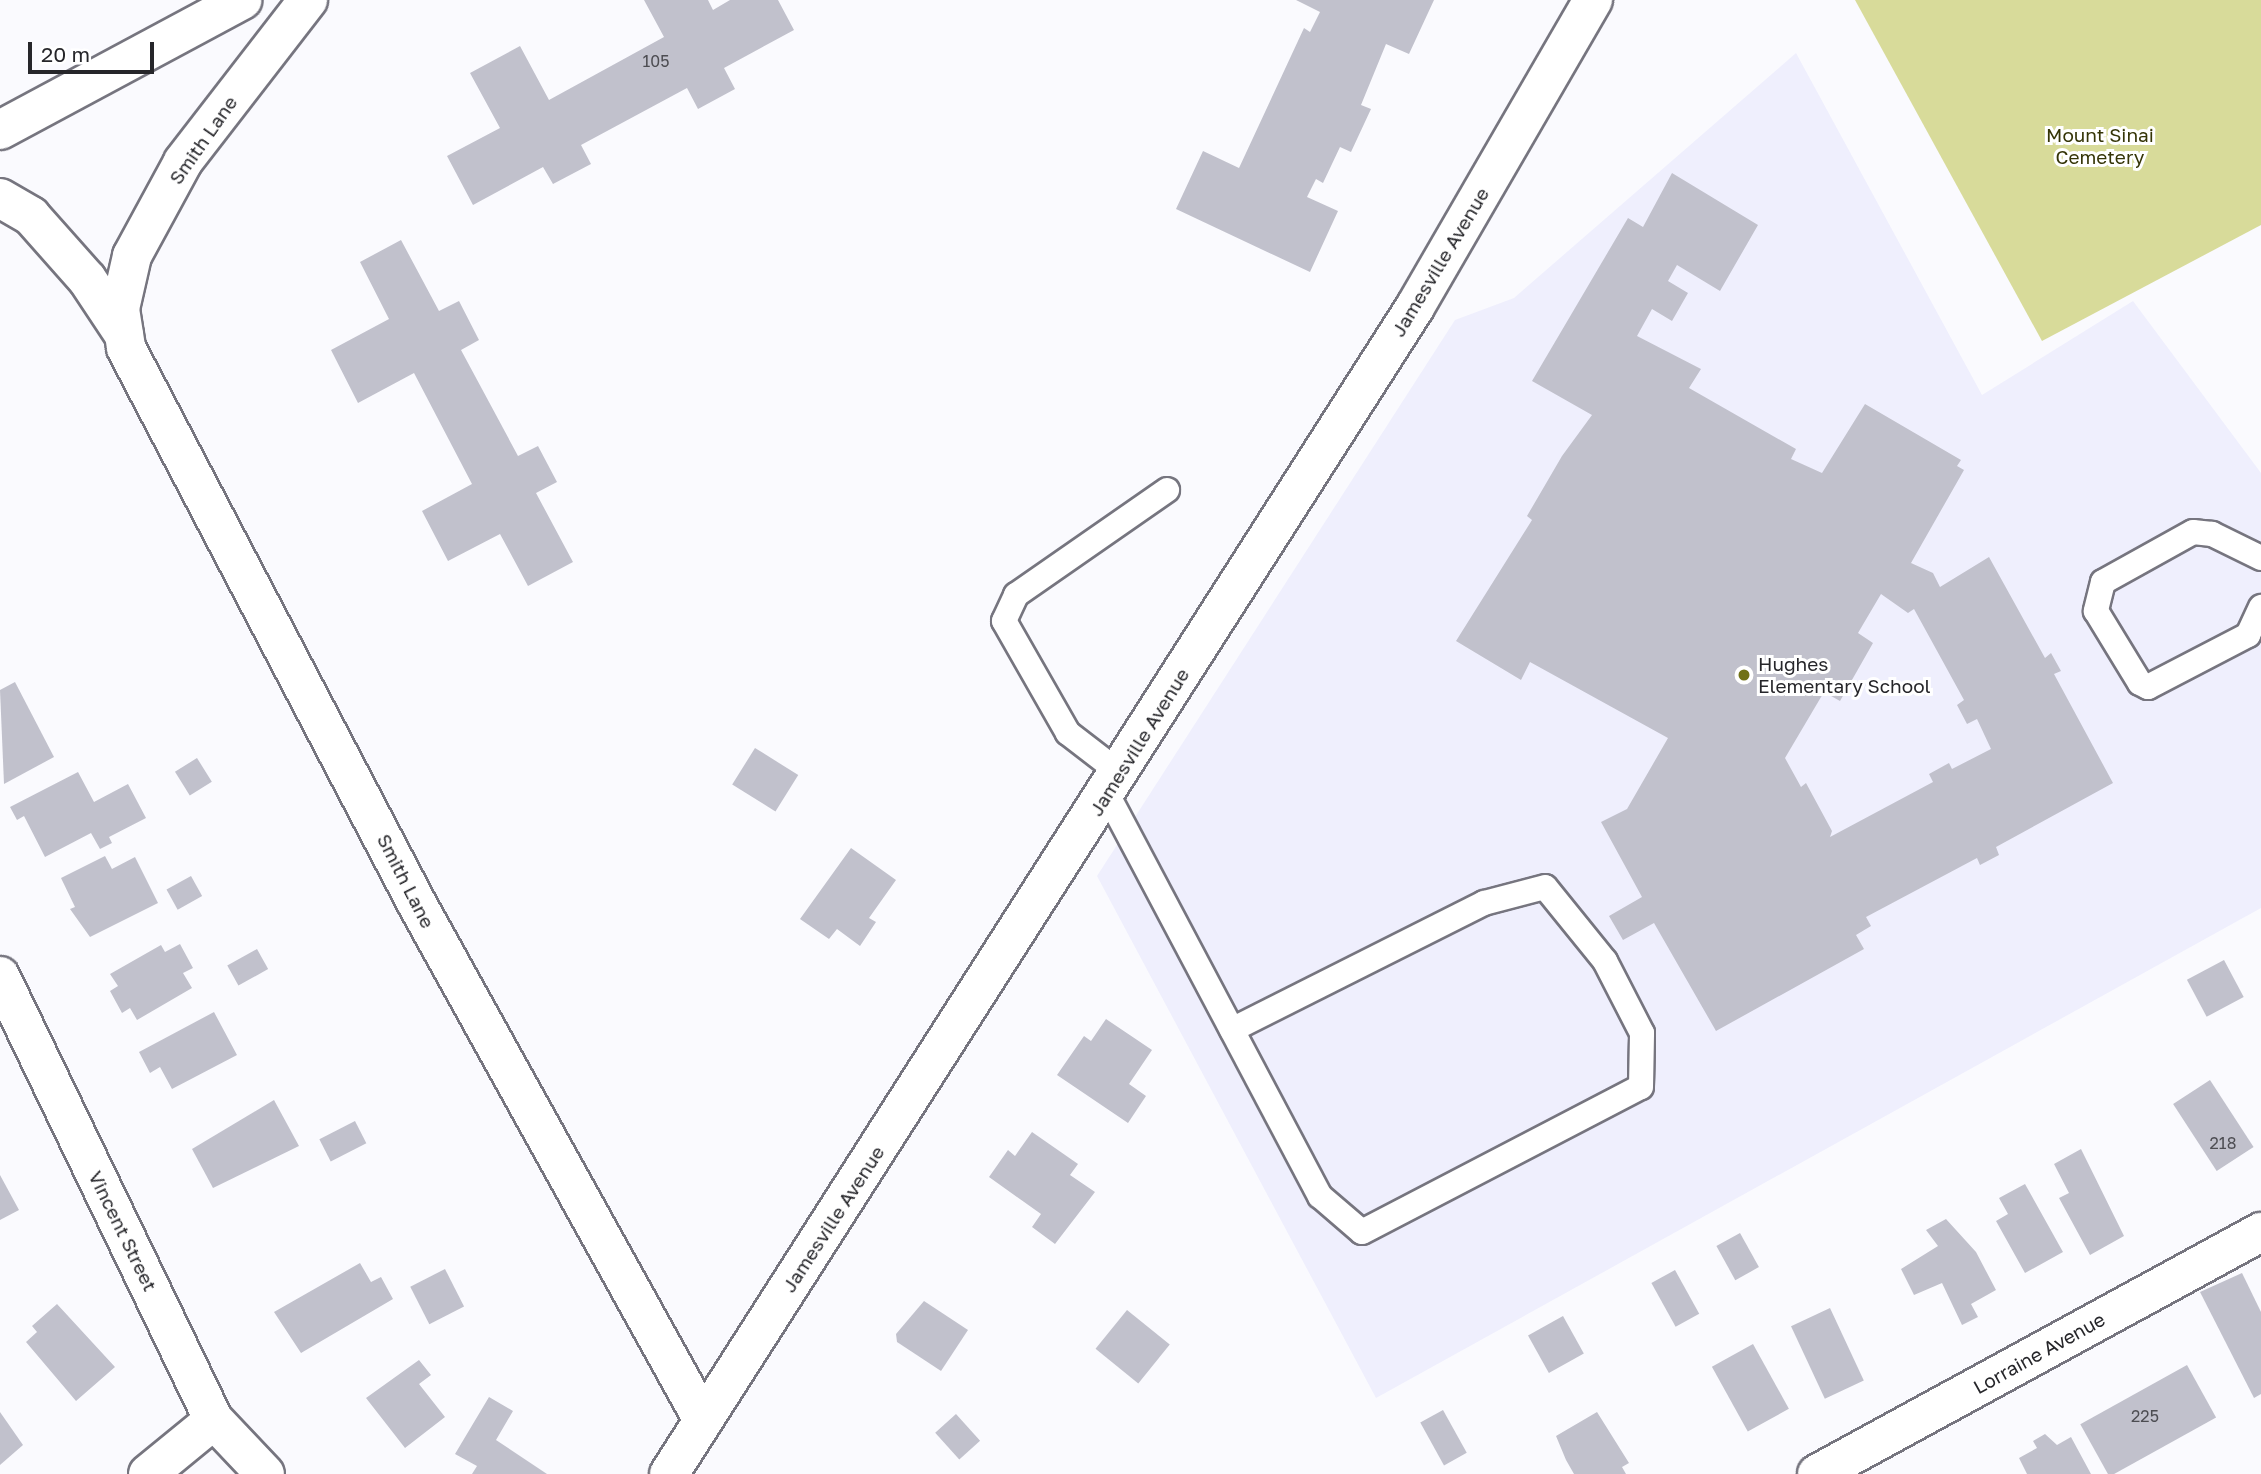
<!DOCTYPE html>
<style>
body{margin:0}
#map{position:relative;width:2261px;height:1474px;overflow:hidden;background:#fafafe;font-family:"Golos Text",sans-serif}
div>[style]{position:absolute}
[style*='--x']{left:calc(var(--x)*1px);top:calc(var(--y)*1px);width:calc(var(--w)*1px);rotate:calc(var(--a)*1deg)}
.built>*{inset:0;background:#efeffd}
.green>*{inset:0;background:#d8db9a}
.building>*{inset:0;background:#c1c1cc;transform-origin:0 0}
.roads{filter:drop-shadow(2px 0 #76757f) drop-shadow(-2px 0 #76757f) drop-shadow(0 2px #76757f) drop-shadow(0 -2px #76757f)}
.service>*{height:24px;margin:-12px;padding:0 12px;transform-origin:12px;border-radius:12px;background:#fff}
.minor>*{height:38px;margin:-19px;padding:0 19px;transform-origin:19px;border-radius:19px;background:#fff}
.tertiary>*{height:38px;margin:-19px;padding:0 19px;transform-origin:19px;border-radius:19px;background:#fff}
.dots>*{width:19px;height:19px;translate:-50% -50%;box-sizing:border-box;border:4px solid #fff;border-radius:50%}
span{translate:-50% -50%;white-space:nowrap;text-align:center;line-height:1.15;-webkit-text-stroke:6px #fff;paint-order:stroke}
.number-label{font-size:16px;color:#4d4d52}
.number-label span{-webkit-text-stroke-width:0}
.park-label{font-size:19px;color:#353507}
.street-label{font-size:19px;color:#26262a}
.poi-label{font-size:19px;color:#26262a}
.left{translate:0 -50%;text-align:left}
.scale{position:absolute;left:28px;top:42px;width:126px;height:32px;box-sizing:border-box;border:4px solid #26262a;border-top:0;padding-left:9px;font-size:21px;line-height:24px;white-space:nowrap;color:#26262a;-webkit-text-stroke:5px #fff;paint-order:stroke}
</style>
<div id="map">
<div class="built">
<div style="clip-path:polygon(1796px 53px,1982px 395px,2133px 301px,2261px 473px,2261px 908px,1376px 1398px,1097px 876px,1455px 320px,1514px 298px)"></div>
</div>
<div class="green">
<div style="clip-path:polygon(1855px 0,2261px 0,2261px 225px,2042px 341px)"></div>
</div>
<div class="building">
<div style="clip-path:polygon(644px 0,708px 0,713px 10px,730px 0,778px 0,794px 30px,724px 68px,735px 89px,698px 109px,687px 88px,581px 145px,591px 164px,553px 184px,543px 167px,473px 205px,447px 156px,500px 128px,470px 73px,520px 46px,549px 100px,664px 37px)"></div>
<div style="clip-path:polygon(1296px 0,1434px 0,1409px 54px,1386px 44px,1361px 105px,1371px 109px,1351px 152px,1340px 147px,1323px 183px,1316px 179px,1307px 197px,1338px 211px,1310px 272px,1176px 209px,1203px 151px,1239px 168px,1304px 28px,1310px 32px,1320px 12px)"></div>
<div style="clip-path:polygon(evenodd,1672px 173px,1758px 225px,1720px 291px,1677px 265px,1668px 281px,1688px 293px,1672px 321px,1652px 309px,1637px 336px,1701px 369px,1689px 388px,1796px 449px,1791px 459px,1822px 473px,1865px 404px,1961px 460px,1957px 466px,1964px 470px,1911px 563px,1933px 573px,1940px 587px,1989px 557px,2045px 658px,2051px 653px,2061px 671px,2054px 674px,2113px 783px,1996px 847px,1999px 855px,1980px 865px,1977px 858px,1866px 917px,1871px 926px,1856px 935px,1864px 949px,1716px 1031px,1654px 923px,1623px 940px,1609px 916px,1642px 897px,1601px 822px,1627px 809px,1668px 738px,1530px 662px,1521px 680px,1456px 641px,1532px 520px,1527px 516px,1562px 456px,1592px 415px,1532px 381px,1628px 218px,1643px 227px,1672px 173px,1881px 594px,1908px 613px,1914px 609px,1964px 700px,1957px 705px,1967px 724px,1977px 719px,1991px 749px,1952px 769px,1949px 763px,1929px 774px,1933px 782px,1830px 837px,1832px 831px,1806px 783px,1801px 787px,1785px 758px,1824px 692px,1840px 701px,1873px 643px,1858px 633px,1881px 594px)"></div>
<div style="clip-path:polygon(401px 240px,439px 311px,459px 301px,479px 340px,461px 350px,518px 456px,538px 446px,557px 482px,536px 493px,573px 562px,528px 586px,500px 534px,448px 561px,422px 511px,472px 484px,414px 373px,358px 403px,331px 350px,389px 319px,360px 262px)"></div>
<div style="clip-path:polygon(15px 682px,54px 757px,4px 784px,0 690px)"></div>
<div style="left:755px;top:748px;width:51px;height:43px;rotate:32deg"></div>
<div style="left:197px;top:758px;width:28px;height:26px;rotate:58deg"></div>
<div style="clip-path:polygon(78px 772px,94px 802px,128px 784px,146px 818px,109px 837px,112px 843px,100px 849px,91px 833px,45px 857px,24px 816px,17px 820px,10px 807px)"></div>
<div style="clip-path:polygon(851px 848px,896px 880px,869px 918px,876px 922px,860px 946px,837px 929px,829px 939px,800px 919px)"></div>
<div style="clip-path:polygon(105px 856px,112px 869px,135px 857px,158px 903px,90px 937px,70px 909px,75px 907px,61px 878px)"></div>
<div style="left:191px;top:876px;width:23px;height:28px;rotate:61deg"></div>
<div style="clip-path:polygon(180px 944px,193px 968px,183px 973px,192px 988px,137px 1020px,130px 1008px,122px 1013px,110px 991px,118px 986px,110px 974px,161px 945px,165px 952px)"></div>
<div style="left:257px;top:949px;width:23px;height:34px;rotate:61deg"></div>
<div style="left:2224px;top:960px;width:42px;height:42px;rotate:62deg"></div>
<div style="clip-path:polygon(214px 1012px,237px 1055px,172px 1089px,160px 1067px,150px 1073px,139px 1052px)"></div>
<div style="clip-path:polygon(1106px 1019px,1152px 1050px,1129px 1084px,1146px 1096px,1128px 1123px,1057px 1075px,1084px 1036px,1091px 1041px)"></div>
<div style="left:2210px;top:1080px;width:80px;height:44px;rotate:57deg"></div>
<div style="clip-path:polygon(274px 1100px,299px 1146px,213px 1188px,192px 1149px)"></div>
<div style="left:355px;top:1121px;width:25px;height:40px;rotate:63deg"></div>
<div style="clip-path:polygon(1032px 1132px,1078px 1164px,1070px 1175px,1095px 1192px,1055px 1244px,1032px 1227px,1041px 1214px,989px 1177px,1008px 1150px,1015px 1156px)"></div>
<div style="clip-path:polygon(2081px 1149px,2124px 1236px,2090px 1255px,2059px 1198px,2069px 1193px,2054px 1164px)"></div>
<div style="clip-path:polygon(0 1175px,19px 1210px,0 1220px)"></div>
<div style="clip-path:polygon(2025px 1184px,2063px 1252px,2025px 1273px,1996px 1221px,2008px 1214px,1999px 1198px)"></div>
<div style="clip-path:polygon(1946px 1219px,1976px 1252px,1996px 1290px,1971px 1304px,1978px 1317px,1962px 1325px,1942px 1283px,1914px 1295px,1901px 1269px,1938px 1246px,1926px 1230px)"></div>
<div style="left:1740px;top:1233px;width:39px;height:27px;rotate:61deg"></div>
<div style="clip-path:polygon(360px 1263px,371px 1282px,381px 1277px,393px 1299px,301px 1353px,274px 1312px)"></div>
<div style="left:445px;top:1269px;width:42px;height:39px;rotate:63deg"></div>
<div style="left:1675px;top:1270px;width:50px;height:27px;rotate:61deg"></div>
<div style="clip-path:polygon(2242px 1273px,2261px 1312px,2261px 1394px,2254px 1398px,2200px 1292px)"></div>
<div style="clip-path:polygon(924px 1301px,968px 1330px,941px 1371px,897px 1342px,896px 1334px)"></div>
<div style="clip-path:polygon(57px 1304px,115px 1367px,76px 1401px,26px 1342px,37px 1332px,32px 1326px)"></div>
<div style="left:1830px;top:1308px;width:80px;height:43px;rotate:65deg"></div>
<div style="left:1127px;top:1310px;width:55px;height:50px;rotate:39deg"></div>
<div style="left:1563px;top:1316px;width:43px;height:40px;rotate:61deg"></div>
<div style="left:1753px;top:1344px;width:74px;height:47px;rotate:61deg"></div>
<div style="clip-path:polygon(419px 1360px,431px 1375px,419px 1384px,445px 1417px,405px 1448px,366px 1398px)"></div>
<div style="left:2187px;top:1365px;width:60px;height:122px;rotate:61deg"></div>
<div style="clip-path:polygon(489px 1397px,513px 1411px,496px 1440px,547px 1474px,472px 1474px,477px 1466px,455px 1454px)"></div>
<div style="left:1443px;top:1410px;width:49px;height:26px;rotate:61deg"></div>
<div style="clip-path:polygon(0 1412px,23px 1445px,0 1465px)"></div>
<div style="clip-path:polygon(1597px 1412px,1629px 1463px,1622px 1467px,1626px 1474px,1574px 1474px,1566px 1460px,1556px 1436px)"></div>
<div style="left:956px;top:1414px;width:36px;height:28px;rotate:48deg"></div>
<div style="clip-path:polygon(2045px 1434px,2057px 1445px,2071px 1437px,2091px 1474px,2027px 1474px,2019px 1458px,2037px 1448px,2033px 1441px)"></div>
</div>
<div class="roads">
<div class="service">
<div style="--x:2261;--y:558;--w:55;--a:-153.9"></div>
<div style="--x:2212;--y:534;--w:19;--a:-174"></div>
<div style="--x:2193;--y:532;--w:103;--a:150.9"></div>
<div style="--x:2103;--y:582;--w:30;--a:104"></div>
<div style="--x:2096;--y:611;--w:84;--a:58.6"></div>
<div style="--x:2140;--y:683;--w:9;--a:27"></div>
<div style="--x:2148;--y:687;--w:113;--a:-27.5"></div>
<div style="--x:2248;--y:635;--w:31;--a:-65"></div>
<div style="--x:1120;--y:773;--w:66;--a:-142.4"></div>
<div style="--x:1068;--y:733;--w:129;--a:-119.7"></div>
<div style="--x:1004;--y:621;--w:29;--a:-65"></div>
<div style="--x:1016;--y:595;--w:184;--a:-34.8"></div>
<div style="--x:1107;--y:794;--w:455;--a:62.1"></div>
<div style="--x:1320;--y:1196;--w:55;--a:40.6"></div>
<div style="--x:1362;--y:1232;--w:314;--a:-27.5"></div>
<div style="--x:1641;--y:1087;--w:54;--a:-88.9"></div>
<div style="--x:1642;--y:1033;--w:81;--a:-117.2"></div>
<div style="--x:1605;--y:961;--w:95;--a:-129"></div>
<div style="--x:1545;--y:887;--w:63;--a:165.3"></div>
<div style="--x:1484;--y:903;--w:282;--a:153.3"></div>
</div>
<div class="minor">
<div style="--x:308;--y:0;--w:205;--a:127.7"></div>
<div style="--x:183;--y:162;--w:107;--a:118.5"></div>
<div style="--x:132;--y:256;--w:54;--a:102.8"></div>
<div style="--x:120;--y:309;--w:39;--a:81"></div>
<div style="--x:126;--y:348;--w:628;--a:62.37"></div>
<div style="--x:417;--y:904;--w:590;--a:61"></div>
<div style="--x:0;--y:130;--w:275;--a:-28.2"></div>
<div style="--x:0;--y:198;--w:36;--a:30"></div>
<div style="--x:31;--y:216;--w:84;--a:48.4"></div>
<div style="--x:87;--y:279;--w:67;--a:56.5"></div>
<div style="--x:0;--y:976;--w:493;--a:64.3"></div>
<div style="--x:214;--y:1420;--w:74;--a:46.6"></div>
<div style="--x:148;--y:1474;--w:85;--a:-39.3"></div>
<div style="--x:1817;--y:1474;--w:506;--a:-28.59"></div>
</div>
<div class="tertiary">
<div style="--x:669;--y:1474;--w:1385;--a:-57.41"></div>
<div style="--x:1415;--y:307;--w:355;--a:-59.9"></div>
</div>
</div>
<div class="dots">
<div style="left:1744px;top:675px;background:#707115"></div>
</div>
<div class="number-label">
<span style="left:656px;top:61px">105</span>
<span style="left:2223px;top:1143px">218</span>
<span style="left:2145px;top:1416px">225</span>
</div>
<div class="park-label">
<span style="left:2100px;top:146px">Mount Sinai<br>Cemetery</span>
</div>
<div class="street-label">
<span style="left:203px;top:140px;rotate:-55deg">Smith Lane</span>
<span style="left:1440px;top:262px;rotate:-59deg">Jamesville Avenue</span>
<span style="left:1139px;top:742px;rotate:-58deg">Jamesville Avenue</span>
<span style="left:406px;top:881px;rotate:63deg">Smith Lane</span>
<span style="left:833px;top:1219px;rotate:-57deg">Jamesville Avenue</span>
<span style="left:123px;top:1231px;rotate:64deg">Vincent Street</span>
<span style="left:2039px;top:1353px;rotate:-29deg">Lorraine Avenue</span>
</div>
<div class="poi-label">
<span class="left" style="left:1758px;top:675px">Hughes<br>Elementary School</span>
</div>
<div class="scale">20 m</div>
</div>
